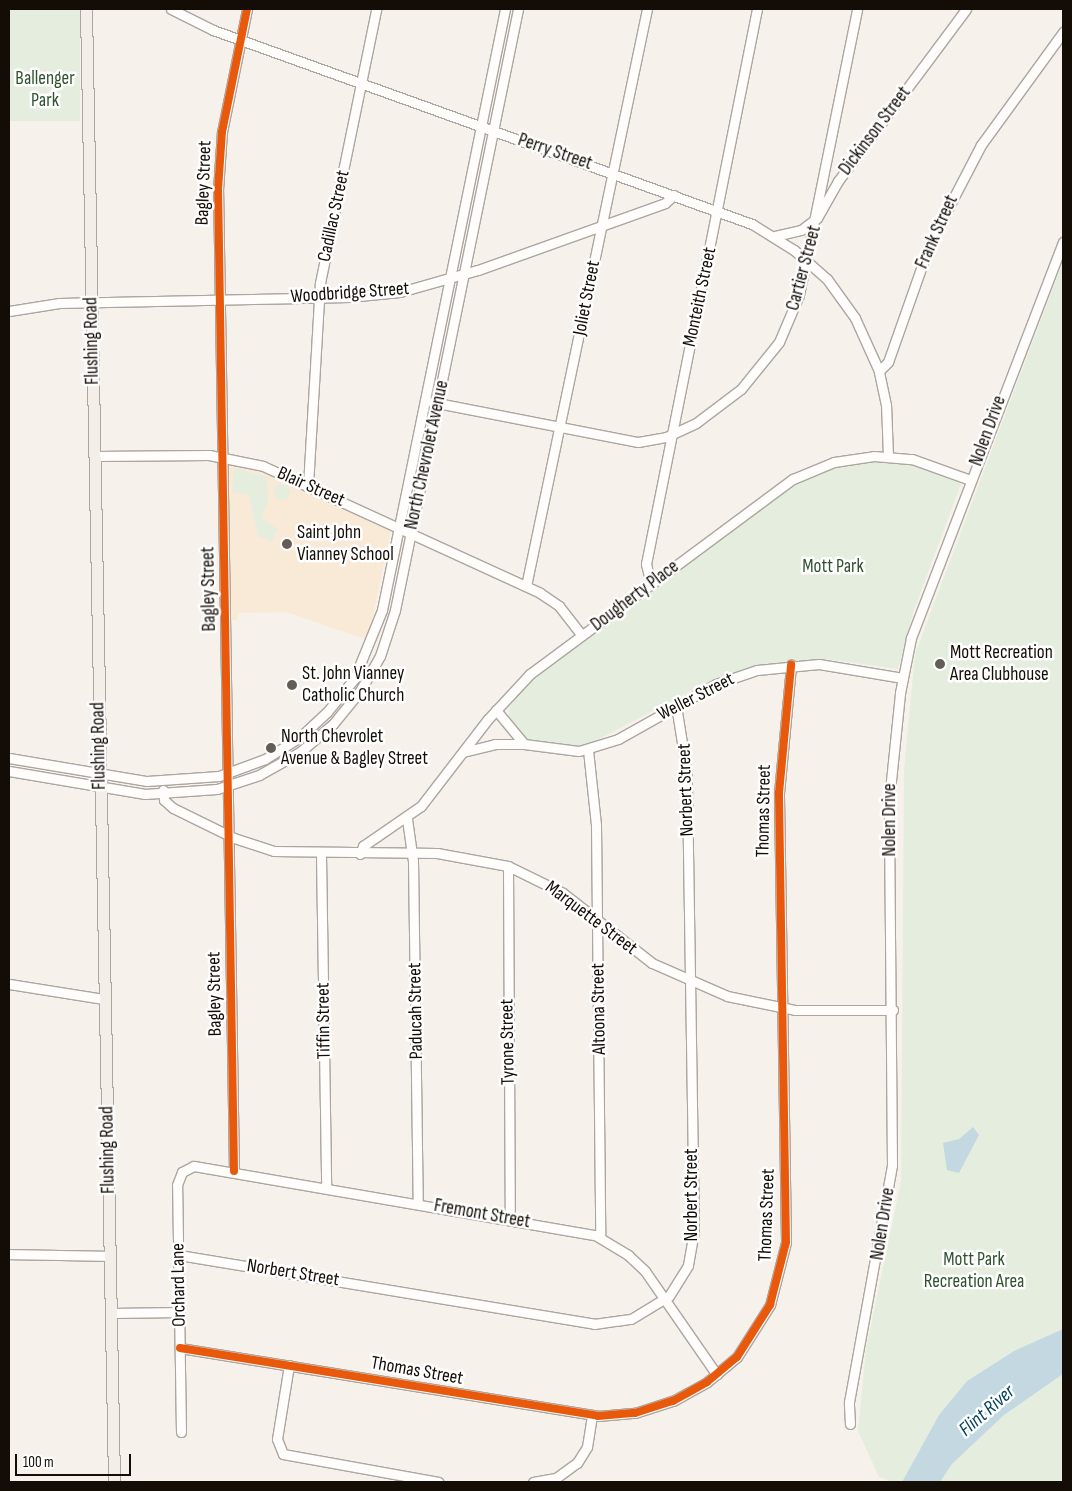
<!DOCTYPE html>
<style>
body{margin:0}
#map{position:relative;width:1072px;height:1491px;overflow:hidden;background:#f7f1eb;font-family:"Sofia Sans Condensed",sans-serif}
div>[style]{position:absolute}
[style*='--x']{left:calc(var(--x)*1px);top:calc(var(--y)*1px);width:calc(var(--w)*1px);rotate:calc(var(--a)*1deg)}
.built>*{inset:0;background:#f9ead8}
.green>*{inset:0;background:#e5edde;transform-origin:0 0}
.round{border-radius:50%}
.water>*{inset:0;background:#c3d8e1}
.roads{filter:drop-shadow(1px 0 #aca6a0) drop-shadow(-1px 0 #aca6a0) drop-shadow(0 1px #aca6a0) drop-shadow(0 -1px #aca6a0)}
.minor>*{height:9px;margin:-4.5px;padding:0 4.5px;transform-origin:4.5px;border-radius:4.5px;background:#fefdfc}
.major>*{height:11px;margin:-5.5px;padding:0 5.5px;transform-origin:5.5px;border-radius:5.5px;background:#f3eee7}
.cycleway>*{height:8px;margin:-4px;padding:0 4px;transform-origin:4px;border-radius:4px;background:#e8590c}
.dots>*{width:14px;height:14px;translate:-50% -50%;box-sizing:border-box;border:2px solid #fff;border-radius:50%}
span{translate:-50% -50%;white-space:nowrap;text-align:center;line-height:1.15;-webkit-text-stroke:5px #fff;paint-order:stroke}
.park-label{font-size:19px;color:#2f512d}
.street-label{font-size:19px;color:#130d06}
.poi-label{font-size:19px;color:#130d06}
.left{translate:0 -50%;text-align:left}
.water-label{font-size:20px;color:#00435b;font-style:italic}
.frame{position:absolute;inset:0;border:10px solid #130d06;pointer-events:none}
.scale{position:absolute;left:15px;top:1454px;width:116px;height:22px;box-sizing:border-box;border:2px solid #130d06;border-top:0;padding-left:6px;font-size:15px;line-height:18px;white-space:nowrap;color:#130d06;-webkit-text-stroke:4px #fff;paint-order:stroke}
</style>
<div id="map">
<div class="built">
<div style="clip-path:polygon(236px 464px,277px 476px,391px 530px,368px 640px,286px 612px,239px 613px,237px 620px,229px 620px,227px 468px)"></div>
</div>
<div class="green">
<div style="left:9px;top:9px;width:71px;height:112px"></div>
<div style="clip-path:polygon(1063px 261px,1063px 1329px,1014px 1351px,967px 1381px,939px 1415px,902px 1482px,893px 1482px,879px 1477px,858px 1431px,866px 1349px,901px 1181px,904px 770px,915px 654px)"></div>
<div style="clip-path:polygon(879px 459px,916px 466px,961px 484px,913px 613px,898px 669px,826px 659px,758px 665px,704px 684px,588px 745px,569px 747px,530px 741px,511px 726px,508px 709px,528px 682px,758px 509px,815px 473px)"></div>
<div style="clip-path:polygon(234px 468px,267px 477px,268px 502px,261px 518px,278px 529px,272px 542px,258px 536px,249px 495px,232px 492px)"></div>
<div class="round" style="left:274px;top:484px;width:16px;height:16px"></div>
<div style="clip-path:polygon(1063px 1374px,1063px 1482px,940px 1482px,952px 1464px,1004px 1415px)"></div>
</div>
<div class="water">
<div style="clip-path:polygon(973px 1127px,979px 1135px,959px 1173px,947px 1170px,943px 1143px,959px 1139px)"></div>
<div style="clip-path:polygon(1063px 1329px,1063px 1374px,1004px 1415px,952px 1464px,940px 1482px,902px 1482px,939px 1415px,967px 1381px,1014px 1351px)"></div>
</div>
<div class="roads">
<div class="minor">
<div style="--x:171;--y:9;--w:47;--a:26.6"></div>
<div style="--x:213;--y:30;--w:573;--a:19.8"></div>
<div style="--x:752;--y:224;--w:49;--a:31.8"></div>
<div style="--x:794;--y:250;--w:44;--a:41.3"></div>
<div style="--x:827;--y:279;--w:48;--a:54.3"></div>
<div style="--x:855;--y:318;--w:58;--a:65.6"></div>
<div style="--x:775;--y:236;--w:27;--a:-13"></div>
<div style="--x:801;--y:230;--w:20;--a:-37"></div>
<div style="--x:817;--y:218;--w:43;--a:-60.4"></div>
<div style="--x:838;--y:181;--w:214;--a:-53.3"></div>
<div style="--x:9;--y:311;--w:51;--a:-9.1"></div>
<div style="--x:59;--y:303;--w:290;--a:-1.2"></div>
<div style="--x:349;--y:297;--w:51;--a:-5.6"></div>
<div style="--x:400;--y:292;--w:81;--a:-15.8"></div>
<div style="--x:478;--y:270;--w:199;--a:-19.7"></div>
<div style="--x:665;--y:203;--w:12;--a:-42"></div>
<div style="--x:432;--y:402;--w:210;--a:11"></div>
<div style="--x:638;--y:442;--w:28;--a:-10"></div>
<div style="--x:666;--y:437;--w:33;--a:-25"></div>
<div style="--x:696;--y:423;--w:56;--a:-37.1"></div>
<div style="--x:741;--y:389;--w:60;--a:-51"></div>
<div style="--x:779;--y:342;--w:51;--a:-66.9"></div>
<div style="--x:799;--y:295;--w:292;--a:-78.5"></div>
<div style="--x:94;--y:456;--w:115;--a:-0.5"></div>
<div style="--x:209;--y:455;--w:55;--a:11.5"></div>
<div style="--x:263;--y:466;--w:305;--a:24.6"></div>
<div style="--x:540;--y:593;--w:23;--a:34"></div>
<div style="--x:559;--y:606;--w:37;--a:52"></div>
<div style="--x:888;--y:456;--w:51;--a:-92.2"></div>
<div style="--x:886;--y:405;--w:35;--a:-102"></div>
<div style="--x:879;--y:371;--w:13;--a:-45"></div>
<div style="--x:888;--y:362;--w:126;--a:-70.6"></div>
<div style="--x:930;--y:243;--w:110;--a:-62.5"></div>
<div style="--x:981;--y:145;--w:140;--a:-54"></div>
<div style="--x:308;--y:485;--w:202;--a:-86.6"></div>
<div style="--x:320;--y:283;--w:280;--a:-78.4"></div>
<div style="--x:651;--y:584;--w:21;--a:-104"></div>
<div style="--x:646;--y:564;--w:566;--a:-78.69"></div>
<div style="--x:526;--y:586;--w:590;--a:-78.16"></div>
<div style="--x:496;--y:710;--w:44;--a:50.5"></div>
<div style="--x:524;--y:744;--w:55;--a:7.3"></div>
<div style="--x:579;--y:751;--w:41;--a:-17.1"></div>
<div style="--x:618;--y:739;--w:112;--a:-29.3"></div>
<div style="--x:716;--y:684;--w:43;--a:-18.9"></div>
<div style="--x:757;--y:670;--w:62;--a:-5.5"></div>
<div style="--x:819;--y:664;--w:85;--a:9.5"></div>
<div style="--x:588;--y:750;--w:75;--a:83.9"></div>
<div style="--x:596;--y:825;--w:413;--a:89.4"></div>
<div style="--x:463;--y:752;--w:33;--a:-14"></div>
<div style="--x:495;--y:744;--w:29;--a:0"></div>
<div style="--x:9;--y:758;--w:140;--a:9.5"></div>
<div style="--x:147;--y:781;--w:72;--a:-4"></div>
<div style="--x:219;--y:776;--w:49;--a:-20.3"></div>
<div style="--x:265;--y:759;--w:40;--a:-32"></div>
<div style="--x:299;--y:738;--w:38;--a:-43"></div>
<div style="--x:327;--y:712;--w:43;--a:-50.7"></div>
<div style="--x:354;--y:679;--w:74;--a:-67.9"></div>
<div style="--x:382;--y:610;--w:613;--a:-78.43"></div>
<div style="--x:9;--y:771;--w:138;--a:9.6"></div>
<div style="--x:145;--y:794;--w:72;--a:-4"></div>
<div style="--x:217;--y:789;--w:44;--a:-18.4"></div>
<div style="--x:259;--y:775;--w:47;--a:-29.3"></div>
<div style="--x:300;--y:752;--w:43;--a:-40.3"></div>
<div style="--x:333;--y:724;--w:43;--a:-50.7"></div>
<div style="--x:360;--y:691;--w:40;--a:-60.3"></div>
<div style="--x:380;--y:656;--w:48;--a:-71.9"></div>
<div style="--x:395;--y:610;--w:613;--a:-78.43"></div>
<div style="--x:163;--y:790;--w:10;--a:84"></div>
<div style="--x:164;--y:800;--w:12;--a:42"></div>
<div style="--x:173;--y:808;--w:68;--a:26.2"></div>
<div style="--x:234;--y:838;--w:42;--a:18"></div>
<div style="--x:274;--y:851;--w:163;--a:0.7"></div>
<div style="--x:437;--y:853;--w:72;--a:10.4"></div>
<div style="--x:508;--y:866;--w:61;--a:26.1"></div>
<div style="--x:563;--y:893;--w:113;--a:38.2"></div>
<div style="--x:652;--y:963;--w:82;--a:23.7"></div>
<div style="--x:727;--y:996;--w:69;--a:11.6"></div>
<div style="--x:795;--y:1010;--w:98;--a:0"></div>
<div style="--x:407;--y:819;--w:42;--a:81.9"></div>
<div style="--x:413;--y:861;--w:342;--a:89.2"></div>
<div style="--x:360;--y:854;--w:9;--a:-69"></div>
<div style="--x:363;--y:846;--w:70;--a:-34.6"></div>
<div style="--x:421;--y:806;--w:110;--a:-52.4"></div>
<div style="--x:488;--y:719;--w:62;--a:-47"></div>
<div style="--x:530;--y:674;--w:327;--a:-36.6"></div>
<div style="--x:793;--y:479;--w:44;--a:-22.5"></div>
<div style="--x:834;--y:462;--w:40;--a:-8.5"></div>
<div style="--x:874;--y:456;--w:38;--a:5"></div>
<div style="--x:912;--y:459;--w:62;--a:19.9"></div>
<div style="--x:321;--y:855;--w:333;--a:89.1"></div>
<div style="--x:508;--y:866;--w:353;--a:89.7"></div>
<div style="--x:9;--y:984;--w:96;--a:9"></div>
<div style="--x:234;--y:1171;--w:981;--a:-90.93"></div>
<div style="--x:218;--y:190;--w:58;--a:-86.1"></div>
<div style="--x:222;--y:132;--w:126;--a:-78.5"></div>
<div style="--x:9;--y:1254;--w:101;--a:1.1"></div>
<div style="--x:179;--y:1255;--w:421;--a:9.4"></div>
<div style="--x:594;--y:1324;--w:37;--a:-8"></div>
<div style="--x:631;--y:1319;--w:44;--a:-31.2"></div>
<div style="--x:669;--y:1296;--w:36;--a:-58"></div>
<div style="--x:688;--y:1265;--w:34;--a:-80"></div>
<div style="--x:694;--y:1232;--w:458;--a:-90.9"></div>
<div style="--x:687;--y:774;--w:70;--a:-99.1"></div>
<div style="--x:112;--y:1313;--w:68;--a:-0.8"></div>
<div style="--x:180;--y:1348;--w:423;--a:9.2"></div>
<div style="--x:598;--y:1416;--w:37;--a:-5"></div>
<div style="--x:635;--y:1413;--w:40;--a:-18"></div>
<div style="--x:673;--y:1401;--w:39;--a:-29"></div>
<div style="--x:707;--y:1382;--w:39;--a:-40"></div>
<div style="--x:737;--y:1357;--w:62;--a:-57.6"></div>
<div style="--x:770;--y:1305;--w:65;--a:-75.7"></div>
<div style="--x:786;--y:1242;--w:449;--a:-90.9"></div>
<div style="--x:779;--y:793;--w:129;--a:-84.6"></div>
<div style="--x:289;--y:1365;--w:75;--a:99.2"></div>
<div style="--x:277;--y:1439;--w:16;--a:68"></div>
<div style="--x:283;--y:1454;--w:158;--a:10.2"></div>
<div style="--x:850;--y:1424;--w:22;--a:-93"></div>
<div style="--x:849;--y:1402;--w:241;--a:-79.7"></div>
<div style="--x:892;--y:1165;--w:365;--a:-90.5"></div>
<div style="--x:889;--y:800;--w:108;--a:-84.1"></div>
<div style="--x:900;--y:693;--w:56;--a:-78.7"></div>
<div style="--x:911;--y:638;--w:424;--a:-69"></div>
<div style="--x:181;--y:1432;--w:247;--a:-90.9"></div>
<div style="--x:177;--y:1185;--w:14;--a:-69"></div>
<div style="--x:182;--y:1172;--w:13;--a:-27"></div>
<div style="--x:194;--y:1166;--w:407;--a:9.8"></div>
<div style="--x:595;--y:1235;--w:39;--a:31"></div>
<div style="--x:628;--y:1255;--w:23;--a:43"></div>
<div style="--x:645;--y:1271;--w:126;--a:55.3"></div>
<div style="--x:533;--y:1482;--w:23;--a:-10"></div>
<div style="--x:556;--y:1478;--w:26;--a:-36"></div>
<div style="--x:577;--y:1463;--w:19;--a:-58"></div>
<div style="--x:587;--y:1447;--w:32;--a:-81"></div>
</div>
<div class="major">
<div style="--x:86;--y:9;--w:1473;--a:88.91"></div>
</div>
</div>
<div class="cycleway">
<div style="--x:234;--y:1171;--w:981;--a:-90.93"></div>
<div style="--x:218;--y:190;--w:58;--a:-86.1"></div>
<div style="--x:222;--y:132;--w:126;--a:-78.5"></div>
<div style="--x:180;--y:1348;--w:423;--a:9.2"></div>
<div style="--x:598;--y:1416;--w:37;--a:-5"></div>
<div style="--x:635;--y:1413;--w:40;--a:-18"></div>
<div style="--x:673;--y:1401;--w:39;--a:-29"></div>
<div style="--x:707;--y:1382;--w:39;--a:-40"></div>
<div style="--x:737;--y:1357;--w:62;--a:-57.6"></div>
<div style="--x:770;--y:1305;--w:65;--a:-75.7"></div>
<div style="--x:786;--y:1242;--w:449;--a:-90.9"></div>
<div style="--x:779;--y:793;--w:129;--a:-84.6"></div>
</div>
<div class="dots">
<div style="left:287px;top:544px;background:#635d56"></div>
<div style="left:940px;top:664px;background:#635d56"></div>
<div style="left:292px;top:685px;background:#635d56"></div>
<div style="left:271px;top:748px;background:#635d56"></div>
</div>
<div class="park-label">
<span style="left:45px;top:90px">Ballenger<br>Park</span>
<span style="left:833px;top:567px">Mott Park</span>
<span style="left:974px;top:1271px">Mott Park<br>Recreation Area</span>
</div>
<div class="street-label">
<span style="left:875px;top:131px;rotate:-53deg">Dickinson Street</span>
<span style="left:555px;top:152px;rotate:19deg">Perry Street</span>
<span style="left:204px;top:183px;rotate:-88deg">Bagley Street</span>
<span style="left:334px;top:216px;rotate:-78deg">Cadillac Street</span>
<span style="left:937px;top:232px;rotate:-66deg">Frank Street</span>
<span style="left:804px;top:268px;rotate:-75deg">Cartier Street</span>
<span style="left:350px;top:293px;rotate:-4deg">Woodbridge Street</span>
<span style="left:700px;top:297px;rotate:-78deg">Monteith Street</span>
<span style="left:587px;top:298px;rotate:-79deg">Joliet Street</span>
<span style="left:92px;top:341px;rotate:-91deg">Flushing Road</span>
<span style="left:988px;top:431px;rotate:-70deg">Nolen Drive</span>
<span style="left:427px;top:455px;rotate:-78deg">North Chevrolet Avenue</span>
<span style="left:311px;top:487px;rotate:24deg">Blair Street</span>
<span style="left:209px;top:589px;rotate:-91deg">Bagley Street</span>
<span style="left:635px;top:596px;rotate:-37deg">Dougherty Place</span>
<span style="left:696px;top:697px;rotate:-27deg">Weller Street</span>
<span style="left:99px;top:746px;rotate:-91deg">Flushing Road</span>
<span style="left:686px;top:790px;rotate:-92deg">Norbert Street</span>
<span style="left:764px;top:811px;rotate:-89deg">Thomas Street</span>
<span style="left:890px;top:820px;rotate:-90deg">Nolen Drive</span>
<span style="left:591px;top:918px;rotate:37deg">Marquette Street</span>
<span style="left:215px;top:994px;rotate:-91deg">Bagley Street</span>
<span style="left:599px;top:1009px;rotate:-91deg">Altoona Street</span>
<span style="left:416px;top:1011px;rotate:-91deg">Paducah Street</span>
<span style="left:324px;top:1021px;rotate:-91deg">Tiffin Street</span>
<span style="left:508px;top:1042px;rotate:-91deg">Tyrone Street</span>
<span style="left:108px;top:1150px;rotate:-91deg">Flushing Road</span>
<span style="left:692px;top:1195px;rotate:-90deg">Norbert Street</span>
<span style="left:482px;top:1214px;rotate:10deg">Fremont Street</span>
<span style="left:767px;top:1215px;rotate:-88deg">Thomas Street</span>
<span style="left:883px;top:1224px;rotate:-81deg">Nolen Drive</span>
<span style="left:293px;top:1273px;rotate:9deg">Norbert Street</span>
<span style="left:179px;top:1285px;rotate:-91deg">Orchard Lane</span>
<span style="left:417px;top:1371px;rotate:10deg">Thomas Street</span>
</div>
<div class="poi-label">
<span class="left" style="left:297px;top:544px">Saint John<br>Vianney School</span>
<span class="left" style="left:950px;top:664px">Mott Recreation<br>Area Clubhouse</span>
<span class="left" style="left:302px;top:685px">St. John Vianney<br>Catholic Church</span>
<span class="left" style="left:281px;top:748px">North Chevrolet<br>Avenue &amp; Bagley Street</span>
</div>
<div class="water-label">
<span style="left:987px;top:1411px;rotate:-41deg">Flint River</span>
</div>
<div class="frame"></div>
<div class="scale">100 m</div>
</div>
